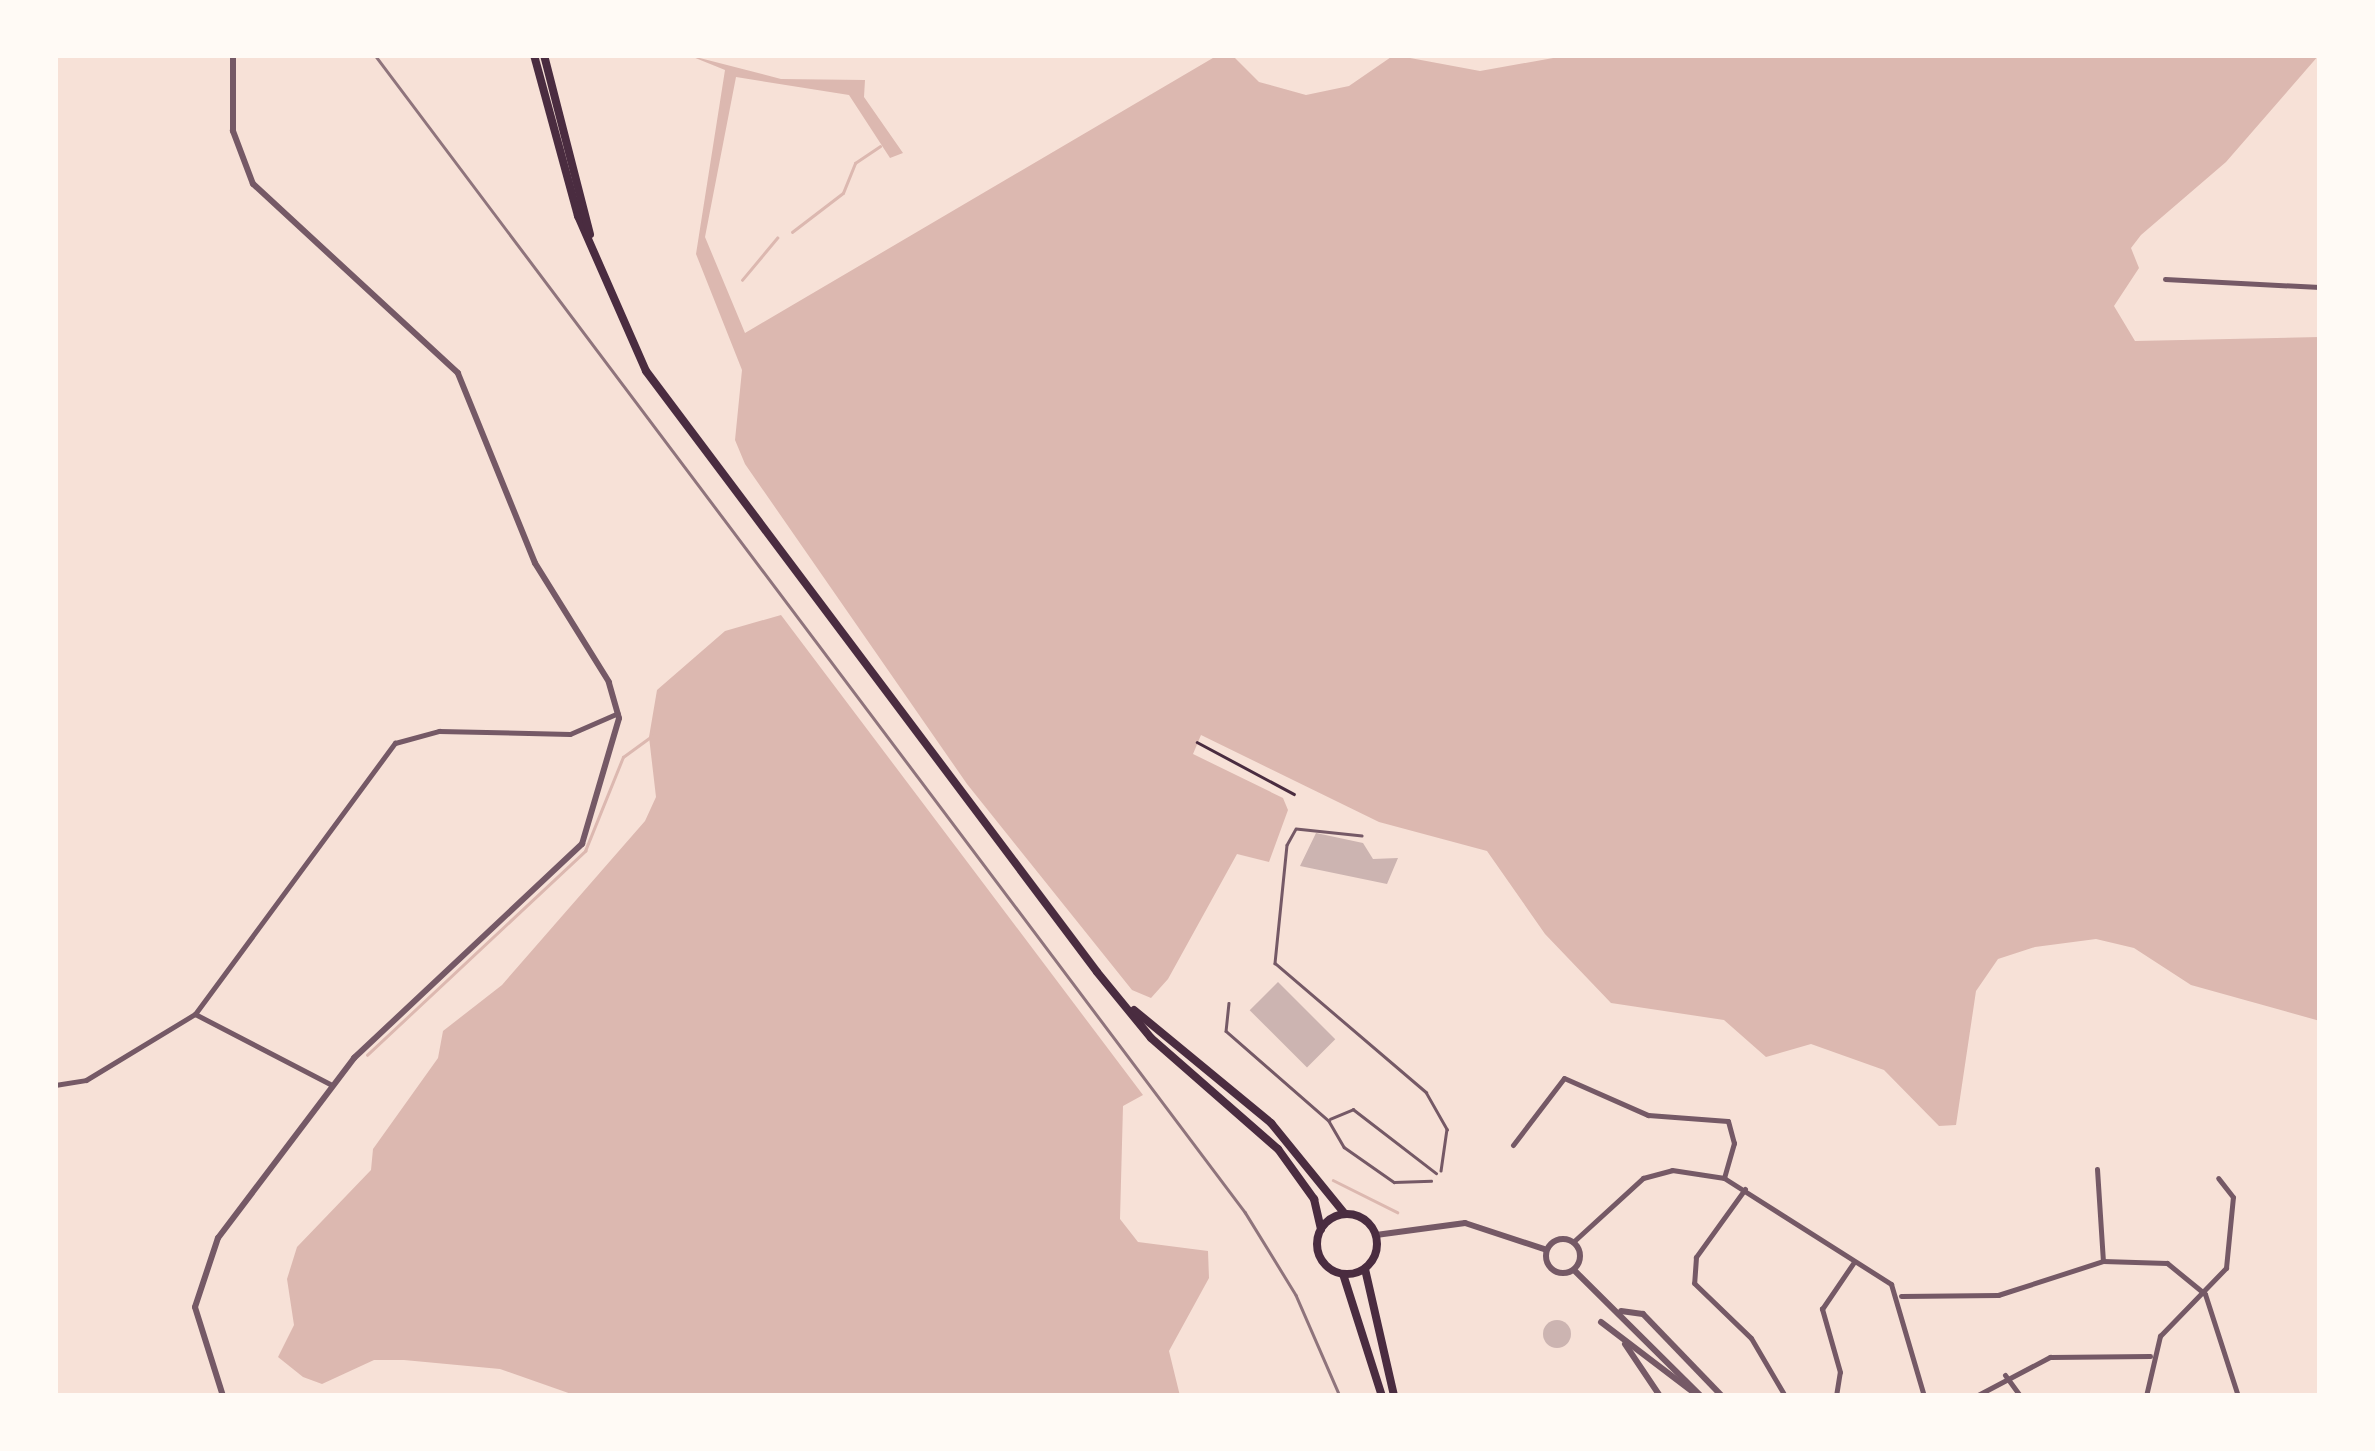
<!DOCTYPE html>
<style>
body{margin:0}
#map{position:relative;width:2375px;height:1451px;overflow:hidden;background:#f7e1d7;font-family:Quicksand,sans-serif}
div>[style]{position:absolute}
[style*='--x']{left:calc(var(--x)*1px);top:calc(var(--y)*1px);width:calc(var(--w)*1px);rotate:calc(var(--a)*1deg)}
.water>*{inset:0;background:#dcb8b0}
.stream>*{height:2.5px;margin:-1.25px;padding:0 1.25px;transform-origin:1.25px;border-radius:1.25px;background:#dcb8b0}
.building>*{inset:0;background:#ccb4b1;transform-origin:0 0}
.round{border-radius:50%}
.path>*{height:2.5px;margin:-1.25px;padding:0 1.25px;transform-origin:1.25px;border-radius:1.25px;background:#4a2c40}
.service>*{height:2.5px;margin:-1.25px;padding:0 1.25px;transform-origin:1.25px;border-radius:1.25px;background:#755966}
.minor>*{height:5px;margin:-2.5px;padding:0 2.5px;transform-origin:2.5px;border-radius:2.5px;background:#755966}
.tertiary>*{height:6px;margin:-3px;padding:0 3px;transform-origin:3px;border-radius:3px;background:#755966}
.tertiary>.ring{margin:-3px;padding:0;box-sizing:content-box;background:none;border:6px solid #755966;border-radius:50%}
.secondary>*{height:8px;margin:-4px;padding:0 4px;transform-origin:4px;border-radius:4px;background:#4a2c40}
.secondary>.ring{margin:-4px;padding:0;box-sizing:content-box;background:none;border:8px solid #4a2c40;border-radius:50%}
.rail>*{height:2.5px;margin:-1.25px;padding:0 1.25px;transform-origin:1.25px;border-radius:1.25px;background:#8f747c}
span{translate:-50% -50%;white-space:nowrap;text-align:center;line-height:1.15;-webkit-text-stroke:10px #fffaf5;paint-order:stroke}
.frame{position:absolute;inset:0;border:58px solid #fffaf5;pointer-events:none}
</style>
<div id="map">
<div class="water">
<div style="clip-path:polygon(688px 55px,781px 79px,865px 80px,864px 97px,903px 153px,890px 158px,849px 95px,736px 77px,705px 237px,745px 333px,1218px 55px,1232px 55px,1259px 82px,1306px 95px,1349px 86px,1394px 55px,1480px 71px,1570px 55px,2319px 55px,2226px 162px,2141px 235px,2131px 248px,2139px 268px,2114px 306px,2135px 341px,2320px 337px,2320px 1021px,2191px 985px,2134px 948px,2096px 939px,2035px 947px,1998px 959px,1976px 991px,1956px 1125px,1939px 1126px,1884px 1070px,1811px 1044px,1766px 1057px,1724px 1020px,1611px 1003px,1545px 934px,1487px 851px,1379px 822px,1201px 735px,1193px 754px,1283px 798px,1288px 810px,1269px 862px,1237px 854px,1168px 979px,1151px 998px,1132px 990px,967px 784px,745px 464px,735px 440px,742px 370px,696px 254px,725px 70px)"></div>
<div style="clip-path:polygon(781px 615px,1143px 1095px,1123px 1106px,1120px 1219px,1138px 1242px,1208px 1251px,1209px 1278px,1169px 1351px,1180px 1396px,577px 1396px,500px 1369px,404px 1360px,374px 1360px,322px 1384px,303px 1377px,278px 1357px,294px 1325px,287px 1279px,297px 1247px,371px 1170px,373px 1149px,438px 1058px,443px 1031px,502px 985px,645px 821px,656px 797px,649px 737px,657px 690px,725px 631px)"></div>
</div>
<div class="stream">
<div style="--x:792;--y:232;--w:64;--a:-37.4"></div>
<div style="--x:843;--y:193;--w:32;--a:-68"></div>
<div style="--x:855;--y:163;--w:30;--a:-34"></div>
<div style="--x:742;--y:280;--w:55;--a:-50.2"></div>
<div style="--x:367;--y:1055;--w:299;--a:-43.1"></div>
<div style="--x:585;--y:851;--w:101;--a:-68"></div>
<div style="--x:623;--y:757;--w:36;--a:-36"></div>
<div style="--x:1333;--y:1180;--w:72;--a:26.6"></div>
</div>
<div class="building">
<div style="clip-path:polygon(1316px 833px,1363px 843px,1373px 859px,1398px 858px,1387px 884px,1300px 866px)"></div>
<div style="left:1278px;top:982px;width:81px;height:40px;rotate:45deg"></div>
<div class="round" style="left:1543px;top:1320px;width:28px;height:28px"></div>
</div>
<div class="path">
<div style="--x:1197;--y:742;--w:110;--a:28.2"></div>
</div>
<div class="service">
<div style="--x:1362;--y:836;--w:66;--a:-173.9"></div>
<div style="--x:1296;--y:829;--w:18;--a:119"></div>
<div style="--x:1287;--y:845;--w:119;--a:95.8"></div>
<div style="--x:1275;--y:963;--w:199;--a:40.5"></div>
<div style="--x:1426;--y:1092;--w:43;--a:60.4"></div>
<div style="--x:1447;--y:1129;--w:42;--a:98.1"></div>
<div style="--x:1229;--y:1003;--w:28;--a:96"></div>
<div style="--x:1226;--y:1031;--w:137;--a:41.1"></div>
<div style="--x:1329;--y:1121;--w:30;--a:60"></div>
<div style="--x:1344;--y:1147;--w:61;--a:35"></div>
<div style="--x:1394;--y:1182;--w:37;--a:-2"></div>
<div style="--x:1330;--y:1119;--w:25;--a:-23"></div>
<div style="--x:1353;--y:1109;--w:105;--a:37.6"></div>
</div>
<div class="minor">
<div style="--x:2165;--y:279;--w:155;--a:3"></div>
<div style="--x:195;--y:1014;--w:337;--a:-53.6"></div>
<div style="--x:395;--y:743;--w:46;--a:-15.3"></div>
<div style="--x:439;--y:731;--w:131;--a:1.3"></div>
<div style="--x:570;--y:734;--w:52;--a:-23.6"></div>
<div style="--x:55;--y:1085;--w:31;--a:-9"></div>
<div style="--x:86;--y:1080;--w:127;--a:-31.2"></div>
<div style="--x:195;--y:1014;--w:152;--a:27.4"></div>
<div style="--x:1513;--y:1145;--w:84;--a:-52.7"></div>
<div style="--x:1564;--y:1078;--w:92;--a:23.8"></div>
<div style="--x:1648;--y:1115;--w:80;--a:4.3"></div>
<div style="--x:1728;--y:1121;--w:23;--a:75"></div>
<div style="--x:1734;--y:1143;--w:36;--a:106"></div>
<div style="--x:2097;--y:1169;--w:92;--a:86.3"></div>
<div style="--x:1745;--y:1189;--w:84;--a:125.8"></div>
<div style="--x:1696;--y:1257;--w:26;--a:94"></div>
<div style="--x:1694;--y:1283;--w:79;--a:44"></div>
<div style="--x:1751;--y:1338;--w:67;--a:59.6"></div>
<div style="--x:1573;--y:1242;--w:95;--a:-42.4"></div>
<div style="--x:1643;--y:1178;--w:30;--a:-15"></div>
<div style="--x:1672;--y:1170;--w:53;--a:8.7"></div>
<div style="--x:1724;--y:1178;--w:198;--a:32.4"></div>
<div style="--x:1891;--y:1284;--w:117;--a:73.6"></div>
<div style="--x:1901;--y:1296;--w:97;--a:-0.6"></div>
<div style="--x:1998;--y:1295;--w:110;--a:-17.9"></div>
<div style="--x:2103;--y:1261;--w:64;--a:1.8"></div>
<div style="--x:2167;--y:1263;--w:49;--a:39.2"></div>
<div style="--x:2205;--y:1294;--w:107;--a:72.1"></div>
<div style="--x:2005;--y:1375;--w:26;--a:54"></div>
<div style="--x:1836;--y:1396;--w:24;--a:-81"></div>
<div style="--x:1840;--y:1372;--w:66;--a:-105.9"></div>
<div style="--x:1822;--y:1309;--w:57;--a:-55.8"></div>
<div style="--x:1976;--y:1396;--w:84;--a:-27.8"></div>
<div style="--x:2050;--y:1357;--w:100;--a:-0.6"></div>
<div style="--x:2146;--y:1396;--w:62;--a:-76.9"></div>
<div style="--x:2160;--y:1336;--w:95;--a:-45.9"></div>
<div style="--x:2226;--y:1268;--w:71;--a:-84.4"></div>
<div style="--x:2233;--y:1197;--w:24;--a:-128"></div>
</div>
<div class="tertiary">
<div style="--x:1376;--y:1235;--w:90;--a:-7.7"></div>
<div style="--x:1465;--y:1223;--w:86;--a:18.2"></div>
<div class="ring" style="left:1546px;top:1239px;width:28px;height:28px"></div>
<div style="--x:1574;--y:1270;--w:179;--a:44.8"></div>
<div style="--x:1621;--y:1311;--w:22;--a:8"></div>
<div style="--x:1643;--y:1314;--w:114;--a:46.1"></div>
<div style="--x:1601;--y:1322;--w:122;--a:37.3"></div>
<div style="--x:1625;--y:1344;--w:63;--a:56.1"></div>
<div style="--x:223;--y:1396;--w:93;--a:-107.5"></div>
<div style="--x:195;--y:1307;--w:73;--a:-71.6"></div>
<div style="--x:218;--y:1238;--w:226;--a:-52.9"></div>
<div style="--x:354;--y:1058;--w:313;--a:-43.2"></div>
<div style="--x:582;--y:844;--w:131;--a:-73.6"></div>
<div style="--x:619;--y:718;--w:37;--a:-106"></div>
<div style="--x:609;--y:682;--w:140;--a:-121.9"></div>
<div style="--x:535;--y:563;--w:205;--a:-112.1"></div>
<div style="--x:458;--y:373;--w:279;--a:-137.3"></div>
<div style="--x:253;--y:184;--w:57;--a:-110.7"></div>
<div style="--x:233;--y:131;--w:76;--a:-90"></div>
</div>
<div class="secondary">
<div style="--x:534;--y:55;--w:167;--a:74.7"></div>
<div style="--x:578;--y:216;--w:169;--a:66.3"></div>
<div style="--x:646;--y:371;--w:751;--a:53.11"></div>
<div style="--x:1097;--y:972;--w:85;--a:50.7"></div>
<div style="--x:1151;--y:1038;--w:169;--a:41.2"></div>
<div style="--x:1278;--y:1149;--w:62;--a:54.2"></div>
<div style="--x:1314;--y:1199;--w:31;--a:77"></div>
<div style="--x:544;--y:55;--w:185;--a:75.6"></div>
<div style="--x:1134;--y:1010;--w:178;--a:39.5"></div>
<div style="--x:1271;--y:1123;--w:117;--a:50.9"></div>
<div class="ring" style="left:1317px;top:1214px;width:52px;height:52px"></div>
<div style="--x:1365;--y:1269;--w:130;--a:77.1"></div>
<div style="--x:1343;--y:1274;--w:128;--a:72.3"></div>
</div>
<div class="rail">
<div style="--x:375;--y:55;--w:1448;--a:53.06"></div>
<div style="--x:1245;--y:1212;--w:97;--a:58.4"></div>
<div style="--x:1296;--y:1295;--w:110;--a:66.5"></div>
</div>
<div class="frame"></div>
</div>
